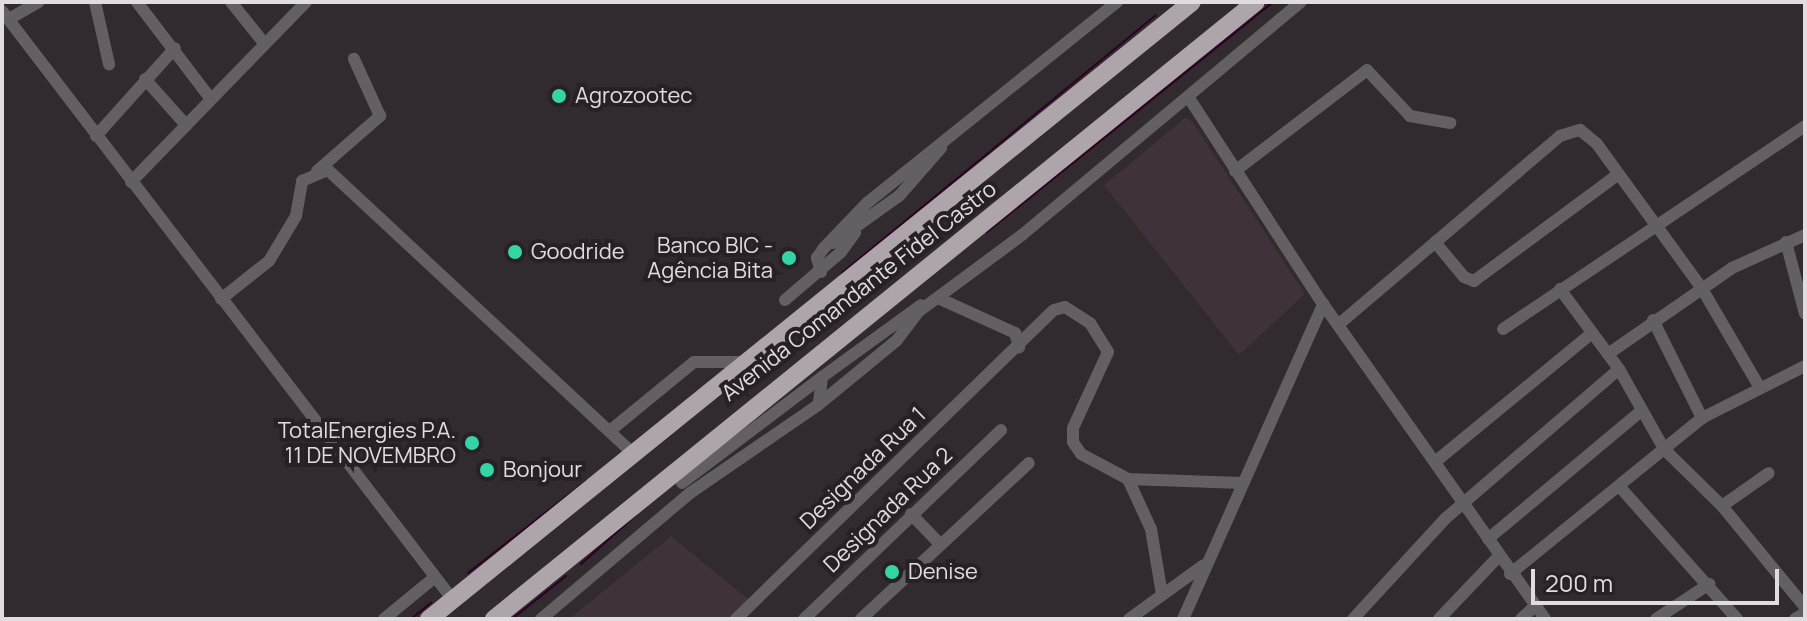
<!DOCTYPE html>
<meta charset="utf-8">
<style>
body{margin:0}
#map{position:relative;width:1807px;height:621px;overflow:hidden;background:#312a2f;font-family:Manrope,sans-serif}
div>[style]{position:absolute}
[style*='--x']{left:calc(var(--x)*1px);top:calc(var(--y)*1px);width:calc(var(--w)*1px);rotate:calc(var(--a)*1deg)}
.built>*{inset:0;background:#3f323b}
.stream>*{height:2px;margin:-1px;padding:0 1px;transform-origin:1px;border-radius:1px;background:#2d0026}
.minor>*{height:12px;margin:-6px;padding:0 6px;transform-origin:6px;border-radius:6px;background:#635f62}
.highway>*{height:18px;margin:-9px;padding:0 9px;transform-origin:9px;border-radius:9px;background:#aea5ab}
.dots>*{width:22px;height:22px;translate:-50% -50%;box-sizing:border-box;border:4px solid #272025;border-radius:50%}
span{translate:-50% -50%;white-space:nowrap;text-align:center;line-height:1.15;-webkit-text-stroke:8px #272025;paint-order:stroke}
.poi-label{font-size:22px;color:#e0dcdf}
.left{translate:0 -50%;text-align:left}
.right{translate:-100% -50%;text-align:right}
.street-label{font-size:22px;color:#e0dcdf}
.frame{position:absolute;inset:0;border:4px solid #e0dcdf;pointer-events:none}
.scale{position:absolute;left:1531px;top:569px;width:248px;height:36px;box-sizing:border-box;border:4px solid #e0dcdf;border-top:0;padding-left:10px;font-size:24px;line-height:28px;white-space:nowrap;color:#e0dcdf;-webkit-text-stroke:6px #272025;paint-order:stroke}
</style>
<div id="map">
<div class="built">
<div style="clip-path:polygon(1185px 118px,1192px 121px,1305px 294px,1239px 355px,1104px 185px)"></div>
<div style="clip-path:polygon(671px 536px,749px 600px,731px 619px,569px 619px)"></div>
</div>
<div class="stream">
<div style="--x:987;--y:232;--w:367;--a:-38.8"></div>
<div style="--x:842;--y:273;--w:406;--a:-39.4"></div>
<div style="--x:581;--y:564;--w:74;--a:-41.7"></div>
<div style="--x:468;--y:573;--w:150;--a:-37.9"></div>
<div style="--x:411;--y:619;--w:26;--a:-39"></div>
<div style="--x:512;--y:619;--w:69;--a:-38.5"></div>
</div>
<div class="minor">
<div style="--x:95;--y:2;--w:64;--a:77.3"></div>
<div style="--x:137;--y:2;--w:122;--a:52.7"></div>
<div style="--x:231;--y:2;--w:53;--a:51.2"></div>
<div style="--x:2;--y:11;--w:742;--a:52.56"></div>
<div style="--x:9;--y:19;--w:34;--a:-30"></div>
<div style="--x:145;--y:79;--w:62;--a:48.3"></div>
<div style="--x:1189;--y:98;--w:246;--a:57"></div>
<div style="--x:1323;--y:304;--w:385;--a:54.8"></div>
<div style="--x:96;--y:136;--w:118;--a:-48.1"></div>
<div style="--x:317;--y:171;--w:84;--a:-41.1"></div>
<div style="--x:380;--y:116;--w:63;--a:-114.5"></div>
<div style="--x:1235;--y:171;--w:166;--a:-37.4"></div>
<div style="--x:1367;--y:70;--w:63;--a:46.9"></div>
<div style="--x:1410;--y:116;--w:41;--a:9.9"></div>
<div style="--x:131;--y:182;--w:251;--a:-45.8"></div>
<div style="--x:1435;--y:242;--w:45;--a:50.4"></div>
<div style="--x:1464;--y:277;--w:11;--a:22"></div>
<div style="--x:1474;--y:281;--w:178;--a:-36.5"></div>
<div style="--x:1786;--y:242;--w:74;--a:75.2"></div>
<div style="--x:833;--y:243;--w:81;--a:-35.5"></div>
<div style="--x:899;--y:196;--w:64;--a:-48.8"></div>
<div style="--x:821;--y:272;--w:15;--a:-106"></div>
<div style="--x:817;--y:258;--w:11;--a:-56"></div>
<div style="--x:823;--y:249;--w:64;--a:-46.3"></div>
<div style="--x:867;--y:203;--w:321;--a:-38.8"></div>
<div style="--x:1560;--y:289;--w:99;--a:53.6"></div>
<div style="--x:1619;--y:369;--w:92;--a:60.6"></div>
<div style="--x:1664;--y:449;--w:81;--a:44.5"></div>
<div style="--x:1722;--y:506;--w:131;--a:50.6"></div>
<div style="--x:938;--y:298;--w:85;--a:24.4"></div>
<div style="--x:1015;--y:333;--w:15;--a:74"></div>
<div style="--x:221;--y:299;--w:61;--a:-38.4"></div>
<div style="--x:269;--y:261;--w:52;--a:-59"></div>
<div style="--x:296;--y:216;--w:36;--a:-80"></div>
<div style="--x:302;--y:181;--w:28;--a:-23"></div>
<div style="--x:328;--y:170;--w:417;--a:42.9"></div>
<div style="--x:785;--y:300;--w:74;--a:-40.6"></div>
<div style="--x:841;--y:252;--w:24;--a:-54"></div>
<div style="--x:1653;--y:320;--w:110;--a:63.4"></div>
<div style="--x:1338;--y:325;--w:292;--a:-40.4"></div>
<div style="--x:1560;--y:136;--w:21;--a:-17"></div>
<div style="--x:1580;--y:130;--w:22;--a:39"></div>
<div style="--x:1597;--y:144;--w:177;--a:54"></div>
<div style="--x:1701;--y:287;--w:117;--a:59.7"></div>
<div style="--x:1503;--y:329;--w:364;--a:-33.9"></div>
<div style="--x:1608;--y:354;--w:151;--a:-34.7"></div>
<div style="--x:1732;--y:268;--w:80;--a:-24.3"></div>
<div style="--x:819;--y:402;--w:25;--a:-83"></div>
<div style="--x:822;--y:377;--w:122;--a:-36"></div>
<div style="--x:611;--y:430;--w:107;--a:-39.3"></div>
<div style="--x:694;--y:362;--w:53;--a:0"></div>
<div style="--x:1435;--y:462;--w:203;--a:-39.4"></div>
<div style="--x:1128;--y:479;--w:114;--a:2"></div>
<div style="--x:682;--y:483;--w:176;--a:-37.1"></div>
<div style="--x:1619;--y:486;--w:178;--a:48.4"></div>
<div style="--x:1722;--y:506;--w:57;--a:-35.1"></div>
<div style="--x:911;--y:514;--w:40;--a:46"></div>
<div style="--x:1488;--y:539;--w:199;--a:-39.9"></div>
<div style="--x:1510;--y:574;--w:247;--a:-39.1"></div>
<div style="--x:1702;--y:418;--w:115;--a:-26.8"></div>
<div style="--x:384;--y:619;--w:66;--a:-39.5"></div>
<div style="--x:541;--y:619;--w:195;--a:-40.2"></div>
<div style="--x:690;--y:493;--w:155;--a:-34.5"></div>
<div style="--x:818;--y:405;--w:102;--a:-39.4"></div>
<div style="--x:897;--y:340;--w:35;--a:-53"></div>
<div style="--x:918;--y:312;--w:129;--a:-36.5"></div>
<div style="--x:1022;--y:235;--w:363;--a:-39.9"></div>
<div style="--x:736;--y:619;--w:443;--a:-44.2"></div>
<div style="--x:1054;--y:310;--w:11;--a:-15"></div>
<div style="--x:1065;--y:307;--w:30;--a:33"></div>
<div style="--x:1090;--y:323;--w:34;--a:58"></div>
<div style="--x:1108;--y:352;--w:84;--a:114.7"></div>
<div style="--x:1073;--y:428;--w:14;--a:90"></div>
<div style="--x:1073;--y:442;--w:14;--a:56"></div>
<div style="--x:1081;--y:454;--w:53;--a:28"></div>
<div style="--x:1128;--y:479;--w:55;--a:65.3"></div>
<div style="--x:1151;--y:529;--w:67;--a:80.5"></div>
<div style="--x:804;--y:619;--w:273;--a:-43.8"></div>
<div style="--x:861;--y:619;--w:229;--a:-42.9"></div>
<div style="--x:1129;--y:619;--w:92;--a:-35.8"></div>
<div style="--x:1183;--y:619;--w:345;--a:-66"></div>
<div style="--x:1353;--y:619;--w:137;--a:-47.4"></div>
<div style="--x:1446;--y:518;--w:228;--a:-40.7"></div>
<div style="--x:1439;--y:619;--w:87;--a:-46.4"></div>
<div style="--x:1521;--y:619;--w:19;--a:-43"></div>
<div style="--x:1656;--y:619;--w:64;--a:-33.4"></div>
<div style="--x:1795;--y:619;--w:12;--a:-31"></div>
</div>
<div class="highway">
<div style="--x:429;--y:619;--w:981;--a:-38.96"></div>
<div style="--x:494;--y:619;--w:980;--a:-39"></div>
</div>
<div class="dots">
<div style="left:559px;top:96px;background:#35d4a7"></div>
<div style="left:515px;top:252px;background:#35d4a7"></div>
<div style="left:789px;top:258px;background:#35d4a7"></div>
<div style="left:472px;top:443px;background:#35d4a7"></div>
<div style="left:487px;top:470px;background:#35d4a7"></div>
<div style="left:892px;top:572px;background:#35d4a7"></div>
</div>
<div class="poi-label">
<span class="left" style="left:575px;top:96px">Agrozootec</span>
<span class="right" style="left:773px;top:258px">Banco BIC -<br>Agência Bita</span>
<span class="left" style="left:531px;top:252px">Goodride</span>
<span class="right" style="left:456px;top:443px">TotalEnergies P.A.<br>11 DE NOVEMBRO</span>
<span class="left" style="left:503px;top:470px">Bonjour</span>
<span class="left" style="left:908px;top:572px">Denise</span>
</div>
<div class="street-label">
<span style="left:859px;top:291px;rotate:-38deg">Avenida Comandante Fidel Castro</span>
<span style="left:863px;top:468px;rotate:-44deg">Designada Rua 1</span>
<span style="left:888px;top:510px;rotate:-44deg">Designada Rua 2</span>
</div>
<div class="frame"></div>
<div class="scale">200 m</div>
</div>
